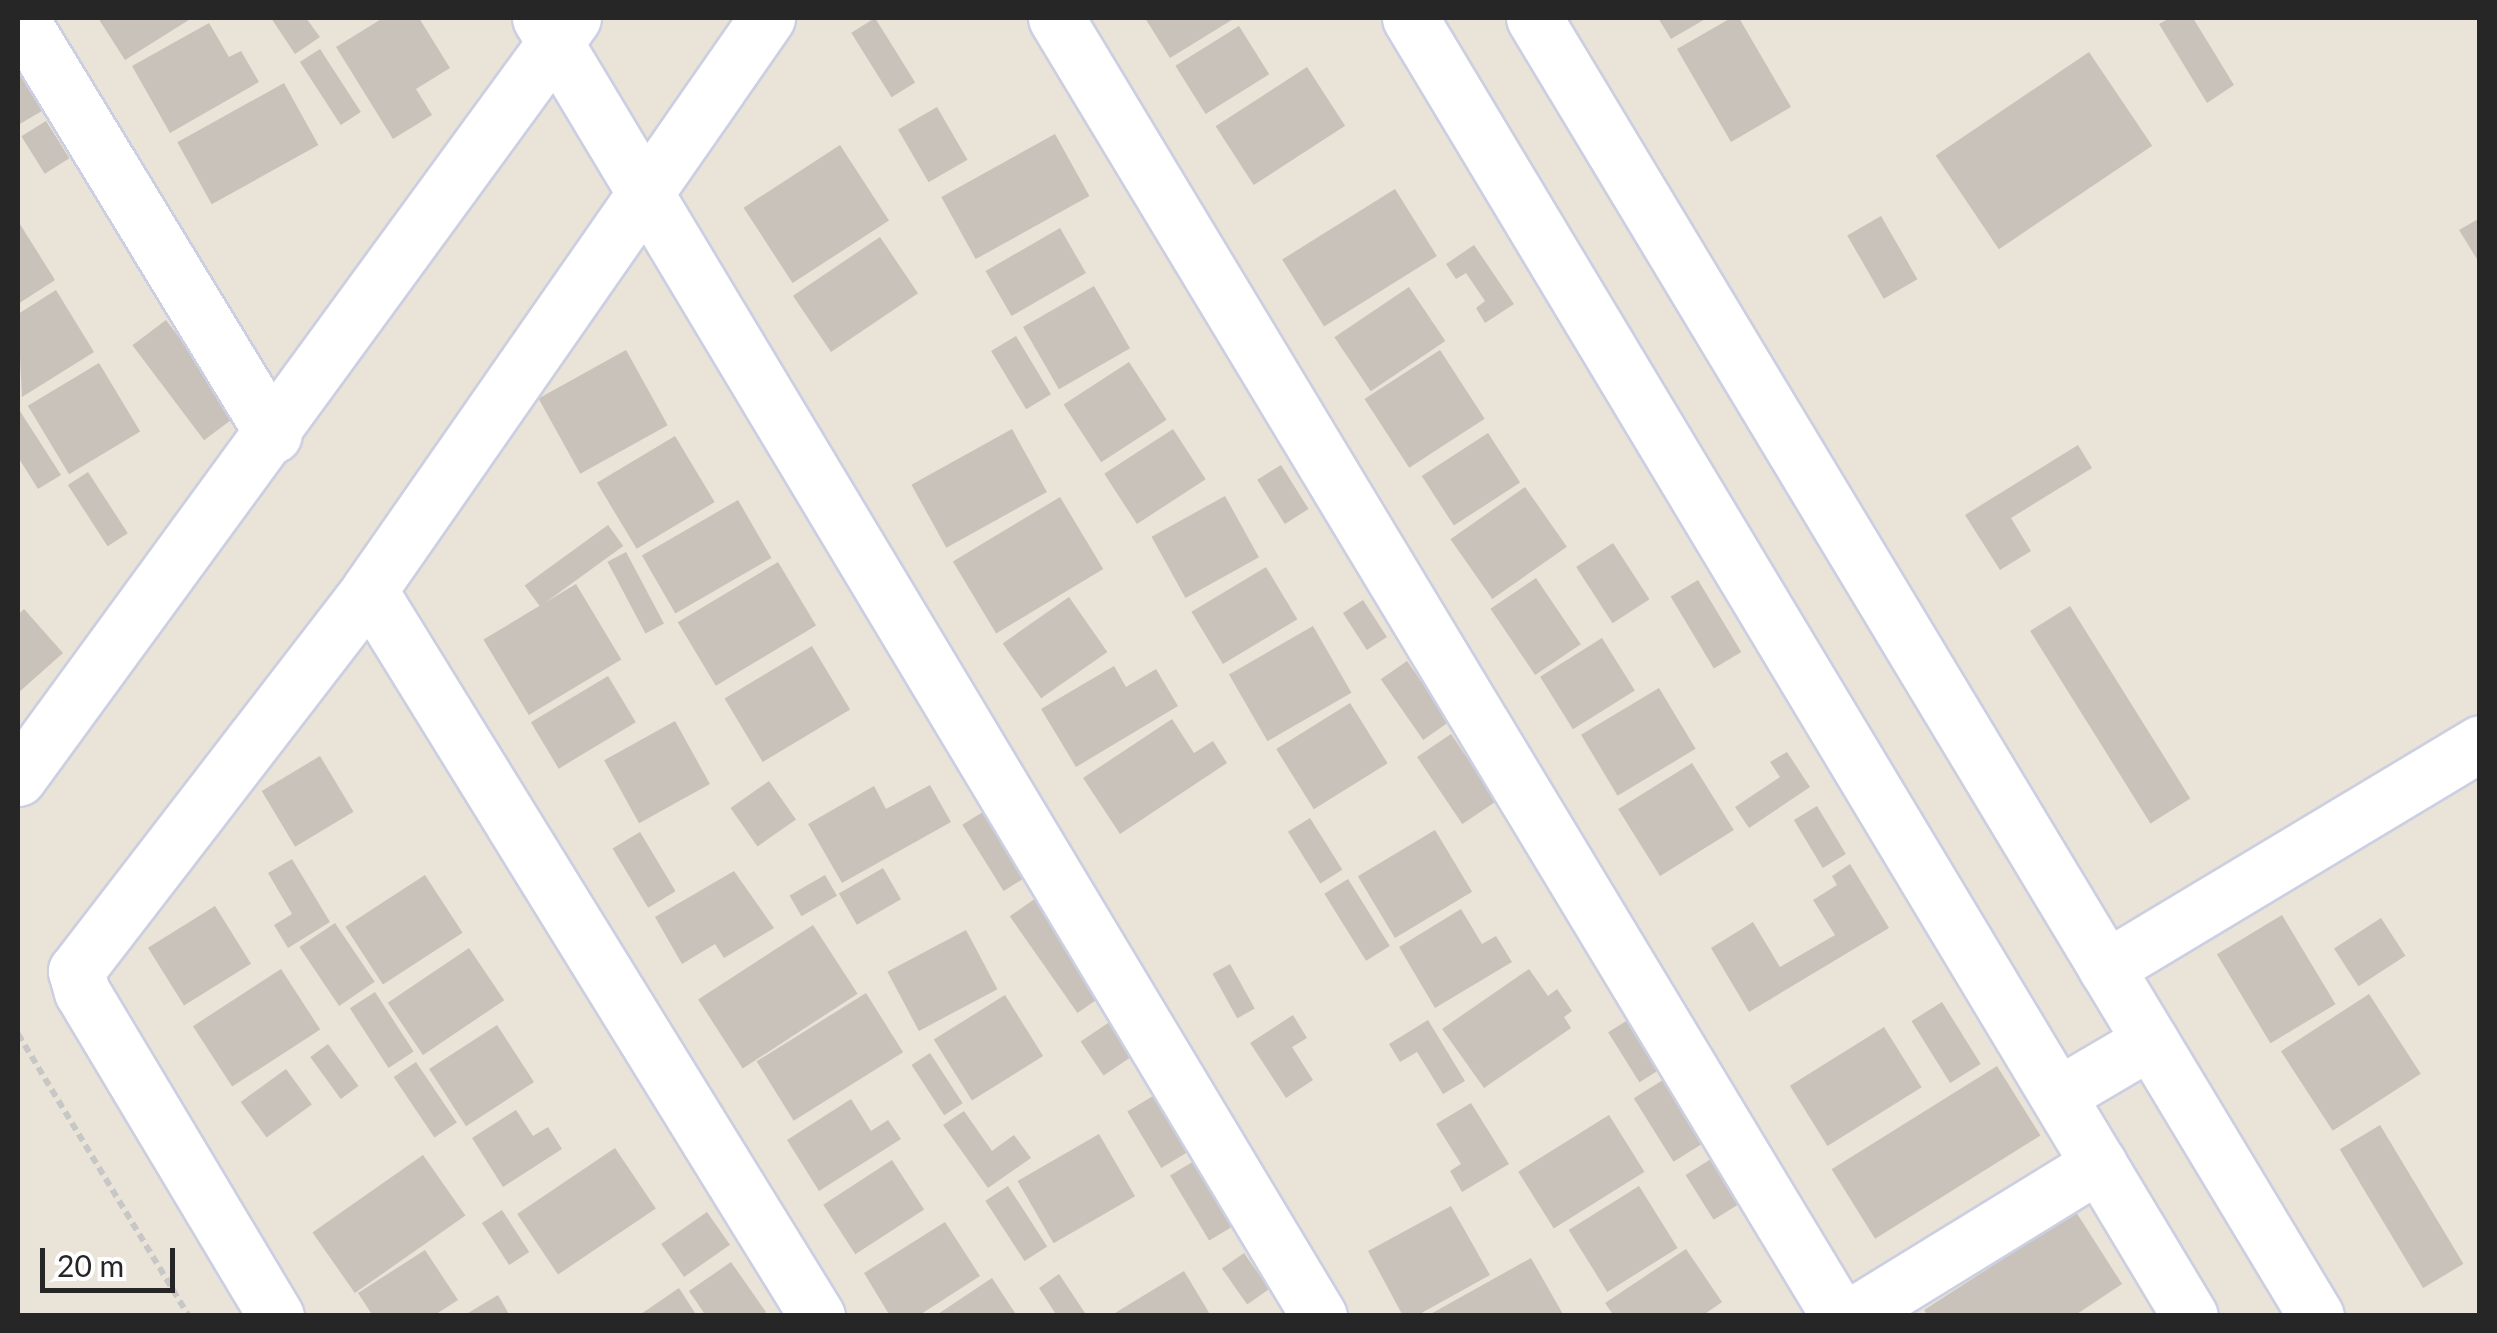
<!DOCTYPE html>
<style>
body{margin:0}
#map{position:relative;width:2497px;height:1333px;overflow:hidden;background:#eae3d7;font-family:Lato,sans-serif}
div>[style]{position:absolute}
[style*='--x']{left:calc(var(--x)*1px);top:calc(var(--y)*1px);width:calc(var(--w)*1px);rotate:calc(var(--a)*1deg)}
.building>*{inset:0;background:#c8c2ba;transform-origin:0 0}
.path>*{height:6px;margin-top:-3px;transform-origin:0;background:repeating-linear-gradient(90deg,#c7c7c7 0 8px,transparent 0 13px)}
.roads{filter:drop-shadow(2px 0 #cccfe1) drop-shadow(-2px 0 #cccfe1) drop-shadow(0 2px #cccfe1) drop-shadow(0 -2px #cccfe1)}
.minor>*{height:55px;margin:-27.5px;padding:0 27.5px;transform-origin:27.5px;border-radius:27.5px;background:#fff}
span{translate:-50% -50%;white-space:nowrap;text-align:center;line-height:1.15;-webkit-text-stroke:8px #fff;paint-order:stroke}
.frame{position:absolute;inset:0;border:20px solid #262626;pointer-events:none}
.scale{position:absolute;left:40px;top:1248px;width:135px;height:45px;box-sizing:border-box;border:5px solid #262626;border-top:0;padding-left:12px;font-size:30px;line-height:35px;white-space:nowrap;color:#262626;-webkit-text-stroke:8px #fff;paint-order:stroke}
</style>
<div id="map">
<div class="building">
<div style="clip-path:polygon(98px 18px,192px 18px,125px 60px)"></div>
<div style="clip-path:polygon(271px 18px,306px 18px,320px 37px,295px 54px)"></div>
<div style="clip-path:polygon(383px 18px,419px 18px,450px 68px,416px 89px,432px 115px,393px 139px,336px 47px)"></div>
<div style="left:875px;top:18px;width:76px;height:28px;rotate:58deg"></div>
<div style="clip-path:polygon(1145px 18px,1235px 18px,1170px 58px)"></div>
<div style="clip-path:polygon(1658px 18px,1707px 18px,1671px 39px)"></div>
<div style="clip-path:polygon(1731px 18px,1739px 18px,1791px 107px,1731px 142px,1677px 49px)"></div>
<div style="clip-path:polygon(2170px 18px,2193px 18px,2234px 85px,2207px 103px,2159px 24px)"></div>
<div style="clip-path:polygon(209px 23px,229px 57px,241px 51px,259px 82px,170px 133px,132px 66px)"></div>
<div style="left:1239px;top:26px;width:57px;height:75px;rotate:58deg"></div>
<div style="left:320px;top:49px;width:75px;height:24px;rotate:57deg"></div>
<div style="left:2089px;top:52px;width:113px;height:185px;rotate:56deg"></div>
<div style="left:1307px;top:67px;width:70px;height:109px;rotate:57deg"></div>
<div style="clip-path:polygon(18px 69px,42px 111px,18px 125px)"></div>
<div style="left:284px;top:83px;width:71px;height:122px;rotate:61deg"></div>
<div style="left:937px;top:107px;width:61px;height:45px;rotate:60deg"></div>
<div style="left:46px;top:121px;width:44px;height:29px;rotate:58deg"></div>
<div style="left:1055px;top:134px;width:71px;height:130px;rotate:61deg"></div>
<div style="left:840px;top:145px;width:90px;height:115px;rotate:57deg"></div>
<div style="left:1395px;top:189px;width:79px;height:133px;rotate:58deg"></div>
<div style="left:1881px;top:216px;width:73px;height:39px;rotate:60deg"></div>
<div style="clip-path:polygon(2480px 218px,2480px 264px,2459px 230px)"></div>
<div style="clip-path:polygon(18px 221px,55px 280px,18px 304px)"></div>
<div style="left:1060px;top:228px;width:52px;height:86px;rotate:60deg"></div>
<div style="left:880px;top:237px;width:68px;height:105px;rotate:56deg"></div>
<div style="clip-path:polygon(1474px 245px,1514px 304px,1485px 323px,1476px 308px,1485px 301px,1466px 273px,1456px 279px,1446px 264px)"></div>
<div style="left:1094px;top:286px;width:72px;height:82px;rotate:60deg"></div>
<div style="left:1409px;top:287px;width:65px;height:90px;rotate:56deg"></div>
<div style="clip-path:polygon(56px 290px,94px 352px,22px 397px,18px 314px)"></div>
<div style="left:166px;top:320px;width:119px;height:42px;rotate:53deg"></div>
<div style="left:1016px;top:336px;width:68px;height:29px;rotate:59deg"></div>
<div style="left:626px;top:350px;width:86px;height:100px;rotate:61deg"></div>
<div style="left:1440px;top:350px;width:82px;height:90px;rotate:57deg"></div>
<div style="left:1129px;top:362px;width:69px;height:78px;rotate:57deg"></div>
<div style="left:99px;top:363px;width:80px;height:83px;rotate:59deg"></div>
<div style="clip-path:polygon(18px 408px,61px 475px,38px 489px,18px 457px)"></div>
<div style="left:1012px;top:429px;width:72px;height:115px;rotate:61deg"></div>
<div style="left:1173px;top:429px;width:60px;height:82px;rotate:57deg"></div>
<div style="left:1488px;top:433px;width:59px;height:79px;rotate:57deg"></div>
<div style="left:675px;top:436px;width:77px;height:91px;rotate:59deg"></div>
<div style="clip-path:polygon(2078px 445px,2092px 468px,2011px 518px,2031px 551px,2000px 570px,1965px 515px)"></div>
<div style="left:1281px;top:465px;width:52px;height:28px;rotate:58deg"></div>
<div style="left:88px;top:472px;width:73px;height:24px;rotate:57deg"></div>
<div style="left:1525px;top:487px;width:73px;height:91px;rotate:55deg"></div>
<div style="left:1225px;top:496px;width:70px;height:84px;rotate:61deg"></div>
<div style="left:1060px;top:497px;width:84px;height:125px;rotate:59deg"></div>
<div style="left:738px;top:500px;width:67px;height:111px;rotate:60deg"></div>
<div style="left:608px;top:525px;width:26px;height:103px;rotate:54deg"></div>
<div style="left:1613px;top:543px;width:67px;height:44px;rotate:57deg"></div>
<div style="left:626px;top:552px;width:81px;height:21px;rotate:62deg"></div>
<div style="left:778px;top:562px;width:74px;height:117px;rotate:59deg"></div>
<div style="left:1266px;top:567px;width:61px;height:87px;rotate:59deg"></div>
<div style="left:1536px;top:578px;width:80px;height:55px;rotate:56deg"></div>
<div style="left:1698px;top:580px;width:84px;height:32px;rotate:59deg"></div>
<div style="left:576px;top:584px;width:88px;height:108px;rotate:59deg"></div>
<div style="left:1069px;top:597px;width:67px;height:81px;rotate:55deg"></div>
<div style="left:1363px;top:600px;width:44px;height:24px;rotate:57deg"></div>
<div style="left:2070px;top:606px;width:227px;height:47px;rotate:58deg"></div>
<div style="clip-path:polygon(24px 609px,63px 653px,18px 693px,18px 615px)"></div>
<div style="left:1313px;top:626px;width:77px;height:97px;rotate:60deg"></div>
<div style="left:1602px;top:638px;width:62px;height:73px;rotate:58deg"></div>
<div style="left:812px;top:646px;width:74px;height:102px;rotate:59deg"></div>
<div style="left:1407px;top:661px;width:74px;height:32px;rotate:55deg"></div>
<div style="clip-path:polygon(1114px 666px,1126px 687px,1156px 669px,1178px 706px,1076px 767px,1041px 709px)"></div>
<div style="left:608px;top:676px;width:54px;height:90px;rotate:59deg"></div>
<div style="left:1659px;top:688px;width:71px;height:91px;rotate:59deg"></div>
<div style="left:1350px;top:703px;width:71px;height:87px;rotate:58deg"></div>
<div style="clip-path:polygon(1172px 719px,1194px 753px,1213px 741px,1227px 763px,1120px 834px,1083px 778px)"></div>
<div style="left:675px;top:721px;width:72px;height:81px;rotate:61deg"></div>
<div style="left:1451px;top:734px;width:81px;height:41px;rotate:56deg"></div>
<div style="clip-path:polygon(1787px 752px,1810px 787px,1749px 828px,1735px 807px,1780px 777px,1770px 762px)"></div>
<div style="left:320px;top:756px;width:65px;height:68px;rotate:59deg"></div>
<div style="left:1692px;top:763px;width:79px;height:87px;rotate:58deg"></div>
<div style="left:769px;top:781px;width:47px;height:47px;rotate:55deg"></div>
<div style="clip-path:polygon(930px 785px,951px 822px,842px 883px,808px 824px,874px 786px,886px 809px)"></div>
<div style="left:1817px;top:806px;width:56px;height:27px;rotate:59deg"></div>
<div style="left:986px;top:810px;width:78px;height:28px;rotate:58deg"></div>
<div style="left:1310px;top:818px;width:61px;height:26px;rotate:58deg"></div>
<div style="left:1435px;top:830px;width:72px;height:90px;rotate:59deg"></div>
<div style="left:640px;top:832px;width:69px;height:32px;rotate:59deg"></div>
<div style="clip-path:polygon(292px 859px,330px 922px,288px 948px,274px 925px,292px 914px,268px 873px)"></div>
<div style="clip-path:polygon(1850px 864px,1889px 928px,1749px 1012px,1711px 948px,1753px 922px,1780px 967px,1835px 935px,1813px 900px,1837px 885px,1832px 876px)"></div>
<div style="left:883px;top:868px;width:36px;height:51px;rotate:60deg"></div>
<div style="clip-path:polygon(734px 871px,774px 928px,724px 958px,715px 944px,682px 964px,655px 917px)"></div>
<div style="left:425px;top:875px;width:69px;height:95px;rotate:57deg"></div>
<div style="left:825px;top:875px;width:24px;height:41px;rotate:60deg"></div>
<div style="left:1348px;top:879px;width:79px;height:28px;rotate:58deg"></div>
<div style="left:1036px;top:898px;width:118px;height:32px;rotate:55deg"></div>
<div style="left:215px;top:906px;width:68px;height:79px;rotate:58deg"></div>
<div style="clip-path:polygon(1461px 909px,1482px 944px,1496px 936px,1512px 962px,1435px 1008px,1399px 947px)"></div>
<div style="left:2282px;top:915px;width:104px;height:76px;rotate:59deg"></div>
<div style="left:2381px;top:918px;width:45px;height:56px;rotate:57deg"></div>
<div style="left:335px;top:923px;width:71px;height:43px;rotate:56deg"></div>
<div style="left:813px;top:925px;width:82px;height:137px;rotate:57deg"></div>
<div style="left:966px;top:930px;width:67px;height:89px;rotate:62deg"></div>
<div style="left:469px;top:948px;width:63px;height:98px;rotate:56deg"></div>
<div style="left:1230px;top:964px;width:51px;height:20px;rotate:61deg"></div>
<div style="left:281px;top:969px;width:72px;height:105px;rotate:57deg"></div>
<div style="clip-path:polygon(1529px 969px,1548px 996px,1557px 989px,1572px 1011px,1564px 1017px,1571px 1028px,1484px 1088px,1442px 1029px)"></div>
<div style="left:375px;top:992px;width:71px;height:30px;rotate:57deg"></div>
<div style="left:866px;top:993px;width:70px;height:129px;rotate:58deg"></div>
<div style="left:2369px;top:994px;width:95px;height:105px;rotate:57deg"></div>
<div style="left:1005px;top:995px;width:72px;height:84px;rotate:58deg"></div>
<div style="left:1942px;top:1002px;width:73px;height:36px;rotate:58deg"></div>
<div style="clip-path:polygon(1293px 1015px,1307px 1038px,1292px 1047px,1313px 1080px,1286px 1098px,1250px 1043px)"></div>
<div style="left:1631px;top:1018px;width:59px;height:27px;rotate:58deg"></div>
<div style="clip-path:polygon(1428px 1020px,1465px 1081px,1443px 1094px,1417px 1052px,1400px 1062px,1389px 1044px)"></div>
<div style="left:1108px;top:1023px;width:41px;height:33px;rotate:56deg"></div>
<div style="left:497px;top:1025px;width:68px;height:81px;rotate:57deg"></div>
<div style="left:1884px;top:1027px;width:71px;height:111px;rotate:58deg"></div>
<div style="left:328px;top:1044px;width:52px;height:22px;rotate:54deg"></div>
<div style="left:930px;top:1053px;width:60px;height:22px;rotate:57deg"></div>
<div style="left:416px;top:1062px;width:73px;height:27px;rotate:56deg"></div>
<div style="left:1997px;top:1066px;width:82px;height:195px;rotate:58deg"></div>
<div style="left:286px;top:1069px;width:44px;height:56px;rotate:54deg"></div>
<div style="left:1666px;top:1078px;width:75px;height:38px;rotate:58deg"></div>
<div style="left:1153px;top:1096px;width:66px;height:30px;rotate:59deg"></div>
<div style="clip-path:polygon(851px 1099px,871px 1131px,888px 1120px,901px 1139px,819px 1191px,787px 1140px)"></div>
<div style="clip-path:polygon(1471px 1103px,1509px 1164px,1462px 1192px,1450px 1171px,1461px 1164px,1436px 1124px)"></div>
<div style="clip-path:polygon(516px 1110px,533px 1136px,548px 1127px,562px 1149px,503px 1187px,472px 1138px)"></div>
<div style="clip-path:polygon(964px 1111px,992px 1151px,1014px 1135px,1031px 1158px,988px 1188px,943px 1125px)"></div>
<div style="left:1609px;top:1115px;width:67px;height:107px;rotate:58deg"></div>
<div style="left:2380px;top:1125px;width:162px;height:47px;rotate:59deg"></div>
<div style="left:1099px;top:1134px;width:72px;height:94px;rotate:60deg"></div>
<div style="left:615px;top:1148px;width:73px;height:118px;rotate:56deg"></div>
<div style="left:423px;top:1155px;width:74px;height:135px;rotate:55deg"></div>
<div style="left:1711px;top:1159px;width:53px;height:30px;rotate:58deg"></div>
<div style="left:892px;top:1160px;width:59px;height:82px;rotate:57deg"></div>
<div style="left:1194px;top:1161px;width:76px;height:28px;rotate:59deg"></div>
<div style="left:1008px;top:1186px;width:72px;height:27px;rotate:57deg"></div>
<div style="left:1639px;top:1186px;width:73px;height:83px;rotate:58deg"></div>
<div style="clip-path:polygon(1451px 1206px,1490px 1275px,1416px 1316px,1403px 1316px,1368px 1251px)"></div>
<div style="left:502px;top:1210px;width:50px;height:24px;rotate:57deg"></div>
<div style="left:707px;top:1212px;width:40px;height:56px;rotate:55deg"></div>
<div style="clip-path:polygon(2076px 1212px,2122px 1284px,2074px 1316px,1928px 1316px,1924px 1310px)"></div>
<div style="clip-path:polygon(945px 1222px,980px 1276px,918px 1316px,890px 1316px,864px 1273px)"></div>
<div style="clip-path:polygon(1686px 1249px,1722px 1302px,1702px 1316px,1614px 1316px,1605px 1303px)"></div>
<div style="clip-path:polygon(425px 1250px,458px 1300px,433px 1316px,373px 1316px,358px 1293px)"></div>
<div style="left:1244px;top:1253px;width:44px;height:27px;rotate:55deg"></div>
<div style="clip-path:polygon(1531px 1258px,1564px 1316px,1427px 1316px)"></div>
<div style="clip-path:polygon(731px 1262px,766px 1312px,761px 1316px,706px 1316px,689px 1291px)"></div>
<div style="clip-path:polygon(1184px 1271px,1211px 1316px,1110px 1316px)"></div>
<div style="clip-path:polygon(1059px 1274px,1085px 1313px,1081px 1316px,1057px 1316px,1039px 1288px)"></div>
<div style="clip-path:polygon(992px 1278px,1017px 1316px,935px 1316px)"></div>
<div style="clip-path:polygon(679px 1288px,697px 1316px,638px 1316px)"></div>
<div style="clip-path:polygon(498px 1295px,510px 1316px,463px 1316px)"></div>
</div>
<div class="path">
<div style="--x:18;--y:1034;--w:330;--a:58.8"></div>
</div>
<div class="roads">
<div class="minor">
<div style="--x:20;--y:18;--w:488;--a:58.7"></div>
<div style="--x:540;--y:18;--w:1514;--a:59.03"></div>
<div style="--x:1056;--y:18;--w:1516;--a:58.9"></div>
<div style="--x:1410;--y:18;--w:1514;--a:59"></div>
<div style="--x:1534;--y:18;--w:1515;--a:58.93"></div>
<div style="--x:369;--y:590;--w:853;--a:58.32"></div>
<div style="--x:18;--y:778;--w:941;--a:-53.86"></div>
<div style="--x:2106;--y:968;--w:436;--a:-31"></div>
<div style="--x:2058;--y:1095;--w:107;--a:-30.4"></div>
<div style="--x:276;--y:1316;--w:378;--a:-120.9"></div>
<div style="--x:82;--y:992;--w:22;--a:-106"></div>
<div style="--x:76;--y:971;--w:481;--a:-52.4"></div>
<div style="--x:369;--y:590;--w:697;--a:-55.17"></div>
<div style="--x:1852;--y:1316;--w:290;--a:-31.6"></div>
</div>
</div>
<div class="frame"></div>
<div class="scale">20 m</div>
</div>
